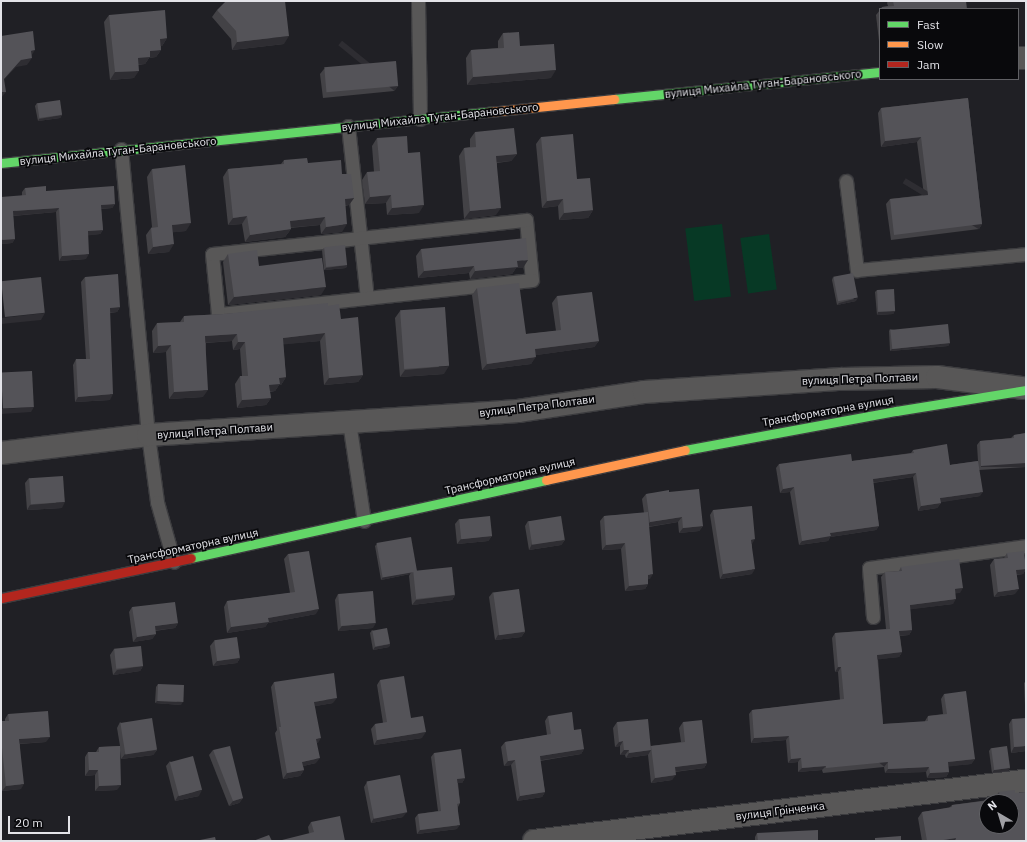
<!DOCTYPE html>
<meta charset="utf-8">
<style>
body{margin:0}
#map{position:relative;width:1027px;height:842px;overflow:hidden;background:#202025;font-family:"IBM Plex Sans",sans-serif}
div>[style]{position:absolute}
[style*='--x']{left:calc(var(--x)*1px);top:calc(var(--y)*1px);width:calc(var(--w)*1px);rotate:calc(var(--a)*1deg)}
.green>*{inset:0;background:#073925;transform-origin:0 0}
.roads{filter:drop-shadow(1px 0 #3c3c3f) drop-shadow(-1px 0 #3c3c3f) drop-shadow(0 1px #3c3c3f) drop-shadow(0 -1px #3c3c3f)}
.lane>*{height:13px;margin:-6.5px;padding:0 6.5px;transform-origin:6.5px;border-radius:6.5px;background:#585757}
.street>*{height:22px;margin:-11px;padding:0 11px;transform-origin:11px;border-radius:11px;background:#585757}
.fast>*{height:9px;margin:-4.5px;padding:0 4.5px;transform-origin:4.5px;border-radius:4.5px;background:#63d668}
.slow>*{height:9px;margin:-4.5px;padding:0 4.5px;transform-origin:4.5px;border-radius:4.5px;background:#ff974d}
.jam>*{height:9px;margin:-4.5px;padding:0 4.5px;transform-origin:4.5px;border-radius:4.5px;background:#b3261e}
.wall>*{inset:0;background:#434246}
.shaded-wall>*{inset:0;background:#2e2d32;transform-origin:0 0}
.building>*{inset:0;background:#545358;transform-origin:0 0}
span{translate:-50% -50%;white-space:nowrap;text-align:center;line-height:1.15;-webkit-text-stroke:3.5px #09090c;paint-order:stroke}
.street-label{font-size:11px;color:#e3e3e8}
.frame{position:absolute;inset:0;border:2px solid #e3e3e8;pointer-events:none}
.legend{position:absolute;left:879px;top:8px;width:140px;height:72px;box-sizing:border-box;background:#09090c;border:1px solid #606064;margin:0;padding:5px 7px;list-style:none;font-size:12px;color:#e3e3e8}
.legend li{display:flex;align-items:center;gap:8px;height:20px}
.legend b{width:20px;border:1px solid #606064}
.north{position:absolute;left:979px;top:794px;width:40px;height:40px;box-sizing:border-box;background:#09090c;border:1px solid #606064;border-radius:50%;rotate:322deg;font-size:11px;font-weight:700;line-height:16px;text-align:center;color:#e3e3e8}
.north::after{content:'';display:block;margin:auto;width:14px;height:18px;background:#9f9fa4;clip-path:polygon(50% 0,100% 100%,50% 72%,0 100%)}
.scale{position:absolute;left:8px;top:816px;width:62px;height:18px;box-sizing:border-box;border:2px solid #e3e3e8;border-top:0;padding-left:5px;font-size:12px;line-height:14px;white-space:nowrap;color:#e3e3e8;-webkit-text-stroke:3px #09090c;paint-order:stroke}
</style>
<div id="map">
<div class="green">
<div style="left:722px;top:224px;width:73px;height:37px;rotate:83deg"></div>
<div style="left:769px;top:234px;width:56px;height:29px;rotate:82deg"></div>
</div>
<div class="roads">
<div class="lane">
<div style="--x:418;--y:1;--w:118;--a:89"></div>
<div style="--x:348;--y:126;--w:173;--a:83.7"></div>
<div style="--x:121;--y:149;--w:287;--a:84.6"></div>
<div style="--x:148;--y:435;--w:68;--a:82.3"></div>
<div style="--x:157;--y:502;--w:62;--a:74.2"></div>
<div style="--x:846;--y:181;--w:90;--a:83"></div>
<div style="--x:857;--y:270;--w:170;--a:-5.4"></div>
<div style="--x:526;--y:220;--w:60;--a:84.3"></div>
<div style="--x:532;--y:280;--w:316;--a:173.8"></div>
<div style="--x:218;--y:314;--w:60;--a:-95.7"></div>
<div style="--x:212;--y:254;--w:316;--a:-6.2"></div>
<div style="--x:349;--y:422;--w:100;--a:81.4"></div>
<div style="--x:873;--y:617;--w:49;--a:-94.7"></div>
<div style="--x:869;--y:568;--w:159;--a:-8"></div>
</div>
<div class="street">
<div style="--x:1018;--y:58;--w:8;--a:0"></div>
<div style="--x:1;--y:453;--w:148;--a:-7"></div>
<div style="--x:148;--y:435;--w:371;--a:-3.7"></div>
<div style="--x:518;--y:411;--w:127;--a:-8.6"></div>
<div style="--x:644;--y:392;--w:198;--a:-3.8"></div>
<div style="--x:842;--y:379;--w:95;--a:-1.2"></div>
<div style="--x:937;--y:377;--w:87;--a:7.3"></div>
<div style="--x:534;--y:841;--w:496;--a:-7"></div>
</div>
<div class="fast">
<div style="--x:614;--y:99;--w:267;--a:-5.8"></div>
<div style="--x:1;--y:163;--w:491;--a:-6"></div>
<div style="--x:685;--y:450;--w:215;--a:-10.5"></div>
<div style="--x:896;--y:411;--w:132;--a:-9.2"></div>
<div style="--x:191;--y:558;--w:363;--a:-12.4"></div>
</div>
<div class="slow">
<div style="--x:489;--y:112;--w:126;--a:-5.9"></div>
<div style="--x:546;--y:480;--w:142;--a:-12.2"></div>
</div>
<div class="jam">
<div style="--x:1;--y:598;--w:194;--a:-11.9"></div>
</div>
</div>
<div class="wall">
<div style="clip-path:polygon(888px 1px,934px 1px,934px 2px,967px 9px,880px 9px,882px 7px,888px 6px,887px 3px)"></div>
<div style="clip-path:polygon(217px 10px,284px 44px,232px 50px,231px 39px,212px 17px)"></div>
<div style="clip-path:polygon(880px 10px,880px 41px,879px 41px,876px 15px)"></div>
<div style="clip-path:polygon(109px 15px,167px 38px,162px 46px,161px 46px,161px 50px,156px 57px,149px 58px,145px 64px,138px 65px,134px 78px,110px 80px,104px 22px)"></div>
<div style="clip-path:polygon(503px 33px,520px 46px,551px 78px,467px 85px,466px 58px,471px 50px,498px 48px,498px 41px)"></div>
<div style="clip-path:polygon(324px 69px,398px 86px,394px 91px,323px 98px,320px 74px)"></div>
<div style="clip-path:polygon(968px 98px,982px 224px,979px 229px,891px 240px,886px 204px,890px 199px,924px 195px,917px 142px,881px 147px,878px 113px,881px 108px)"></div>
<div style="clip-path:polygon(37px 103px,62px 115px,60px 118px,38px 121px,35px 106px)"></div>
<div style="clip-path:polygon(475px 132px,517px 154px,511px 161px,497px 163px,496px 215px,464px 219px,459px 156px,464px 148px,470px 147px,470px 139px)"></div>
<div style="clip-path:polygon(541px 137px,577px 179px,593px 210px,588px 218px,559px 220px,558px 206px,542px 208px,536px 144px)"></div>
<div style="clip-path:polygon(377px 138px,408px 153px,419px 213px,387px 215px,386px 203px,365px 204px,362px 180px,367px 172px,374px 172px,372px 146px)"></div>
<div style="clip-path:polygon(284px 160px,308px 163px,342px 174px,354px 198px,349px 205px,345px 206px,342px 232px,321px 234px,320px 225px,290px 228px,291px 229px,285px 237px,245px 242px,242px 224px,228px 225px,223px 177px,228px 169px,281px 164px)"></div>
<div style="clip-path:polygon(152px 169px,186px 231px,173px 232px,169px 252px,148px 254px,146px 235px,151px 228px,152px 227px,147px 177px)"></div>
<div style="clip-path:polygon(25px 188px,115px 204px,112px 208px,101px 209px,103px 230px,100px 234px,88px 235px,86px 259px,59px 261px,56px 212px,13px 216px,15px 239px,12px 243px,1px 244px,22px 195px,22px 192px)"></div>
<div style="clip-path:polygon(324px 248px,347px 265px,346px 268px,324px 270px,322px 250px)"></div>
<div style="clip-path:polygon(421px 249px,523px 268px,516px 268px,512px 274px,470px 279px,469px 273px,418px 278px,416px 256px)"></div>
<div style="clip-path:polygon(228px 254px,321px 295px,228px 305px,223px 262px)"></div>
<div style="clip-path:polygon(85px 277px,120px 307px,117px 312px,110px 313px,110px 400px,75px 402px,73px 365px,76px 359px,86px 359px,81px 282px)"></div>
<div style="clip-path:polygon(833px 277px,856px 301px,837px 305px,832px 280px)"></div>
<div style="clip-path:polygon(477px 288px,526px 334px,556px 331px,552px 303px,557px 296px,599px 341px,594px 347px,536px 355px,531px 364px,482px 370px,472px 295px)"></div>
<div style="clip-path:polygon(877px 290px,895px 311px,893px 314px,877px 315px,875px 292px)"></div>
<div style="clip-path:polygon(328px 306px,341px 319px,363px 375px,358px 382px,324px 385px,320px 341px,283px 344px,286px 377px,281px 385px,279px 385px,275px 391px,270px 392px,271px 398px,266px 405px,237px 408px,235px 384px,240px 376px,242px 376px,240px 349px,233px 350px,232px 341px,206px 343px,203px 397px,169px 399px,166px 352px,153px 353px,152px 331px,157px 323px,180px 322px,184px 316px,224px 314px)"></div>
<div style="clip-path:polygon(400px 311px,444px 374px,400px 377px,395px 318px)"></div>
<div style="clip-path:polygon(890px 329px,950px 343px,948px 346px,890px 351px,889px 331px)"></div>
<div style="clip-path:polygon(1026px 433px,1026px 467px,979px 470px,980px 496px,940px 502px,941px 503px,937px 508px,918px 511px,913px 477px,873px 483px,879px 526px,876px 530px,830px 537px,828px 541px,799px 545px,790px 492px,780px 493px,776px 468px,779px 464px,852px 461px,911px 453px,913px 450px,950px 465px,978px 461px,977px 445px,980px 441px,1011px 438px,1014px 435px)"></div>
<div style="clip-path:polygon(29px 478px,62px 508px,27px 510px,25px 483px)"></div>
<div style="clip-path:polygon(669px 492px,703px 526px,699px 531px,679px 533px,678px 522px,649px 527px,650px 579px,648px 579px,648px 584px,645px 589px,625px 591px,621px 549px,602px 550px,600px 521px,604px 516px,644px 513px,642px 499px,646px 494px)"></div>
<div style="clip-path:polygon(713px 510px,752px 544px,752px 574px,720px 579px,710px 515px)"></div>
<div style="clip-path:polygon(459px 519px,492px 536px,488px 541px,457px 544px,455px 524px)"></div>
<div style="clip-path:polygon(528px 521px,565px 540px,561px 545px,529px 550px,525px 526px)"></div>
<div style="clip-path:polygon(377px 544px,417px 571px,455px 595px,452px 600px,412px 605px,409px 576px,410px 574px,381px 580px,375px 546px)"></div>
<div style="clip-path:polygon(1007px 553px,1026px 569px,1023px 574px,1017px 575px,1015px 594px,994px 597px,990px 565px,994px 559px,1004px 558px)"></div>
<div style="clip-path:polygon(288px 554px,316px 614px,268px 623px,265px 627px,227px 633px,224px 607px,227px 601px,290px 593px,284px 559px)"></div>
<div style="clip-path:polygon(901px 567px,960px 593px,955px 593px,953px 604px,910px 609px,912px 630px,909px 635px,900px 636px,902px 652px,899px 657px,878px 659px,883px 724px,925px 722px,925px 721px,928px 716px,943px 714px,941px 699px,944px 694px,975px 759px,971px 764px,948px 766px,949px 772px,946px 777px,927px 778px,926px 772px,885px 773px,884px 767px,823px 773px,822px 770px,798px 772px,798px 762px,788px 763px,786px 740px,751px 743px,749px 714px,752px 710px,840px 700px,838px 672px,835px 672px,832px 638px,835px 633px,886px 629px,881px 577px,885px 572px,899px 571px)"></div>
<div style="clip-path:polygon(493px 592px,525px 632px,521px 637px,495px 640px,489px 597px)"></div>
<div style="clip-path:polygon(338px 594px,373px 628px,338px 631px,335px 600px)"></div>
<div style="clip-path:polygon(132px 607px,178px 623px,175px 628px,155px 631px,156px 634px,152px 639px,133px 642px,129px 612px)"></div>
<div style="clip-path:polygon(372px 630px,390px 644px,389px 647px,373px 650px,370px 633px)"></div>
<div style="clip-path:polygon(214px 641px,240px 658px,237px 663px,213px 666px,210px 646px)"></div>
<div style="clip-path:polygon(114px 649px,143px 666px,140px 671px,113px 675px,110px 655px)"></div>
<div style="clip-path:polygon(380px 680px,411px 718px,422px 738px,374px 745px,371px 729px,375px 724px,383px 723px,377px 685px)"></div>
<div style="clip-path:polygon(1026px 681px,1026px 705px,1025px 705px,1024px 683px)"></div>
<div style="clip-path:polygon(274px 682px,333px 703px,315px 706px,318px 743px,317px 743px,316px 763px,303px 766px,304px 770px,300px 776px,283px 779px,275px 733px,277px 730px,271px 687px)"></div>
<div style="clip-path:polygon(158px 684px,181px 705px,155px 703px,156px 687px)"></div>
<div style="clip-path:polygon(8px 714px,46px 742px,20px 744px,21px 789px,2px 791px,1px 779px,1px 721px,5px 721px,5px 719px)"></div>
<div style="clip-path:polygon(548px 716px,574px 730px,584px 749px,581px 754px,540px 761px,545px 792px,542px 797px,517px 801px,511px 765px,504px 766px,501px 747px,505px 742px,547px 735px,545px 721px)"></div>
<div style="clip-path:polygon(1012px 719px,1026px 751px,1011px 753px,1009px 724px)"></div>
<div style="clip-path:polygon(120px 722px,157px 750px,153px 755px,121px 759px,120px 751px,117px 790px,95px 791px,95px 775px,85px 776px,85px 757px,88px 752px,96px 752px,99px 747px,120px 746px,117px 728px)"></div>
<div style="clip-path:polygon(617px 722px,651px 746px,681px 742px,679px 728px,683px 722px,707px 763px,704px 768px,675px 772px,672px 780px,651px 783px,648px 755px,626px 758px,625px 755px,620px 755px,620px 746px,615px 747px,613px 728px)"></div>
<div style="clip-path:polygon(991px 748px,1010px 768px,1008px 771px,992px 773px,989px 751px)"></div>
<div style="clip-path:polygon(213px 750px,243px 798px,239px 803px,229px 806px,209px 755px)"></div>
<div style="clip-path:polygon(434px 753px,465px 778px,462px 783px,458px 783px,460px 803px,458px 807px,457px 829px,417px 834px,415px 818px,418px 814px,438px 811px,431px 757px)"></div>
<div style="clip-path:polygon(170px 761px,199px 796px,175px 801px,166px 766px)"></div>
<div style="clip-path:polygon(367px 782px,403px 817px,371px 823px,364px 787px)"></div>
<div style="clip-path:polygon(999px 792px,1015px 793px,1026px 841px,922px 841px,918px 818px,922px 812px,949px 808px,952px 805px,995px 799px,995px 797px)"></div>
<div style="clip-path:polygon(311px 822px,345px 841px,309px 833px,308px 827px)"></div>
<div style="clip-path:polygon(757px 833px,818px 841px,755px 841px,755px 837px)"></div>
</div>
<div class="shaded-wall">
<div style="clip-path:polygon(289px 36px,284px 44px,232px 50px,237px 42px)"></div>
<div style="clip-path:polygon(167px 38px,162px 46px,155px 46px,160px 39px)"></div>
<div style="clip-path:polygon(35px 50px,30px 58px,32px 58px,27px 65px,16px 67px,1px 83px,4px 79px,21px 60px,31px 51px)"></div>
<div style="clip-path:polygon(161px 50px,156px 57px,149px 58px,145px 64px,133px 65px,138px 58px,150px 51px)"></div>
<div style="clip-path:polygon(556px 70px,551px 78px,467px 85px,473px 77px)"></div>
<div style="clip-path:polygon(139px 71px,134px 78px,110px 80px,115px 72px)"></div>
<div style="left:398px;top:86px;width:6px;height:72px;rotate:129deg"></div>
<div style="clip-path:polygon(1px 92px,6px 92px,1px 98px)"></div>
<div style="clip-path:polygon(62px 115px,60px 118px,38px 121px,39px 119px)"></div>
<div style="clip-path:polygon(921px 137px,917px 142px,881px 147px,885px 141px)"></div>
<div style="clip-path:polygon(517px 154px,511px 161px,491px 163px,496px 156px)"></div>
<div style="clip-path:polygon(391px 195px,386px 203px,365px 204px,370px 197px)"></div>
<div style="clip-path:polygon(354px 198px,349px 205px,339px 206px,345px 199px)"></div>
<div style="clip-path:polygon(563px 199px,558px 206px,542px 208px,547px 201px)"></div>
<div style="clip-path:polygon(115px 204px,112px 208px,98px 209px,101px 205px)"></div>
<div style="clip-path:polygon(424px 205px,419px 213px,387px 215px,392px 208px)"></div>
<div style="clip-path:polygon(59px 208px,56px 212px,10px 216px,13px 211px)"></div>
<div style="clip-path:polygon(501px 208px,496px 215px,464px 219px,470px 211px)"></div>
<div style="clip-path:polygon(593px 210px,588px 218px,559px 220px,564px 213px)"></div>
<div style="clip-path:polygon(247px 216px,242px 224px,228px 225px,233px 218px)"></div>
<div style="clip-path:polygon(325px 217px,320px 225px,284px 228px,290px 221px)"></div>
<div style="clip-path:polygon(191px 223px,186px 231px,167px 233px,172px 225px)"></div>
<div style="clip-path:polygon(347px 224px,342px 232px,321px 234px,326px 227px)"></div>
<div style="left:982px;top:224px;width:6px;height:89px;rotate:121deg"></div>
<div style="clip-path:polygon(291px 229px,285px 237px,245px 242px,250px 235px)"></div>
<div style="clip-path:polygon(103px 230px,100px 234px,84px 236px,88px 231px)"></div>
<div style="clip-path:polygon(15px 239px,12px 243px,1px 244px,1px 240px)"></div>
<div style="clip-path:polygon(174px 244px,169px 252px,148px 254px,153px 247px)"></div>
<div style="clip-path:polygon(89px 254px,86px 259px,59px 261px,62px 256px)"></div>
<div style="clip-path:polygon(528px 260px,523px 268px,516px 268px,512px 274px,470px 279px,475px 271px,517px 261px)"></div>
<div style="clip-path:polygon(347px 265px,346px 268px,324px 270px,326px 268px)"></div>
<div style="clip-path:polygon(474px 266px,469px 273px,418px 278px,424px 271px)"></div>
<div style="clip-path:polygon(326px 287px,321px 295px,228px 305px,234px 297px)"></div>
<div style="clip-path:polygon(858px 298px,856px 301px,837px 305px,839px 303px)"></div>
<div style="clip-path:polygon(120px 307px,117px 312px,106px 313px,110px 308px)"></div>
<div style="clip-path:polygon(895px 311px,893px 314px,877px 315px,878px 312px)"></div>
<div style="clip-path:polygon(45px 313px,41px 320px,1px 324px,1px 318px)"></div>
<div style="clip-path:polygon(325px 333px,320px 341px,278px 345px,283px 338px)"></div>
<div style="clip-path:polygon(237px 334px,232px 341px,200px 343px,205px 336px)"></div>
<div style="clip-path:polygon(599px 341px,594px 347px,530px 356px,535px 349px)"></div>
<div style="clip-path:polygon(238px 342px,245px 342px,240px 349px,233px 350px)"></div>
<div style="clip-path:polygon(950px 343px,948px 346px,890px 351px,892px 349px)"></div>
<div style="clip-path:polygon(171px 345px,166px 352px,153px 353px,158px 346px)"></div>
<div style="clip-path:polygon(536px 357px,531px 364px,482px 370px,487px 364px)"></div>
<div style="clip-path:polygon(449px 366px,444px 374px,400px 377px,405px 370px)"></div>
<div style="clip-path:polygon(363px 375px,358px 382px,324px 385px,329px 378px)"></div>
<div style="clip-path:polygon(286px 377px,281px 385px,279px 385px,275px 391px,264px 392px,269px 385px,279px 378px)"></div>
<div style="clip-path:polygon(208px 390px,203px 397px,169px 399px,174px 392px)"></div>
<div style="clip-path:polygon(113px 394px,110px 400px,75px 402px,78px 397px)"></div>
<div style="clip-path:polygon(271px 398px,266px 405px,237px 408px,242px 400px)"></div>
<div style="clip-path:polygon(34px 407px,31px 412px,1px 414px,1px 409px)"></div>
<div style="left:1026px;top:463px;width:4px;height:45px;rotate:90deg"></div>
<div style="clip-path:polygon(916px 473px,913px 477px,870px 483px,873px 479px)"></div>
<div style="clip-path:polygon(794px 487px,790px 492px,780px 493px,783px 489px)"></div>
<div style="clip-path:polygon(983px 492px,980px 496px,937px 503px,940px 498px)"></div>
<div style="clip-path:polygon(65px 502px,62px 508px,27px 510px,30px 505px)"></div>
<div style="clip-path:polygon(941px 503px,937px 508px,918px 511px,921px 506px)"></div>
<div style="clip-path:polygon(682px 517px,678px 522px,646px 527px,650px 522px)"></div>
<div style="clip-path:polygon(703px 526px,699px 531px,679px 533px,683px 528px)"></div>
<div style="clip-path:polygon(879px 526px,876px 530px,830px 537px,828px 541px,799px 545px,802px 541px,830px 533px)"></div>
<div style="clip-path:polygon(492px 536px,488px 541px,457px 544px,461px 539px)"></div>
<div style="clip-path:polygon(755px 539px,752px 544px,747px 545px,751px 540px)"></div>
<div style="clip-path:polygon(565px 540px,561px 545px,529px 550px,532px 544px)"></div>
<div style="clip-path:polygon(625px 543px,621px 549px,602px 550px,606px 545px)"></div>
<div style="clip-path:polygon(755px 569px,752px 574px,720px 579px,723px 574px)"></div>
<div style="clip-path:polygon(1026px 569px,1023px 574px,1013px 575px,1016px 570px)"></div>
<div style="clip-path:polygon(412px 572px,410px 574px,381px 580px,383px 577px)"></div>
<div style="clip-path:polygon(653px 574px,650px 579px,644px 580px,648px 575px)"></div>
<div style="clip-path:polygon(648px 584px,645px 589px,625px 591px,629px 586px)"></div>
<div style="clip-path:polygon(963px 588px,960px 593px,951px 594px,955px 589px)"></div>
<div style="clip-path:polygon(1019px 589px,1015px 594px,994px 597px,998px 592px)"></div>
<div style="clip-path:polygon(455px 595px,452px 600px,412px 605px,416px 600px)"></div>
<div style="clip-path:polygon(956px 599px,953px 604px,906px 610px,910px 605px)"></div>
<div style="clip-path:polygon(319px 609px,316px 614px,268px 623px,265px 627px,227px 633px,231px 627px,268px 618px)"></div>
<div style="clip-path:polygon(178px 623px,175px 628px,151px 631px,155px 626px)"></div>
<div style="clip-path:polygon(376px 623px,373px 628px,338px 631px,342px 626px)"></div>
<div style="clip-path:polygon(912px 630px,909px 635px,896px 636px,899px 631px)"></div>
<div style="clip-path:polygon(525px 632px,521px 637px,495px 640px,498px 635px)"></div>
<div style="clip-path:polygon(156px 634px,152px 639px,133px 642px,137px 637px)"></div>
<div style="clip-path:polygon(390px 644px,389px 647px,373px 650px,375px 647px)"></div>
<div style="clip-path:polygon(902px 652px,899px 657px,874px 660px,877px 655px)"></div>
<div style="clip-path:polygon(240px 658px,237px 663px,213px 666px,217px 661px)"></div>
<div style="clip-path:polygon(143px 666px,140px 671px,113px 675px,117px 670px)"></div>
<div style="clip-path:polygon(838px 667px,841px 667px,838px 672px,835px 672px)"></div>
<div style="clip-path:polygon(337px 698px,333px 703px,311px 707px,314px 702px)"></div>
<div style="clip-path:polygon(157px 701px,183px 702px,181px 705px,155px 703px)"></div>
<div style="clip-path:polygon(426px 732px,422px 738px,374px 745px,377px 740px)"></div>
<div style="clip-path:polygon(789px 736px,786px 740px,751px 743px,754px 738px)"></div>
<div style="clip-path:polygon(50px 737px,46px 742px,15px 744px,19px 739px)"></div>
<div style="clip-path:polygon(321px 738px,318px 743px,312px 744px,316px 739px)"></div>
<div style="clip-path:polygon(623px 741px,620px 746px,615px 747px,619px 742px)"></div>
<div style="clip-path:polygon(1026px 746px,1026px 751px,1011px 753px,1014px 747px)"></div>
<div style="clip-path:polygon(584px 749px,581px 754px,536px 761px,540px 756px)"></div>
<div style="clip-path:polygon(157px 750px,153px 755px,121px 759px,125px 754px)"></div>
<div style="clip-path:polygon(624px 750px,629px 750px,625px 755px,620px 755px)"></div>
<div style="clip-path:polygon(651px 750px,648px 755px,626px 758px,629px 753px)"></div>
<div style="clip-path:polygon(320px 758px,316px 763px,299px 767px,302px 762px)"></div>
<div style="clip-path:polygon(801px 758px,798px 762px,788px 763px,791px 759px)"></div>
<div style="clip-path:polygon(975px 759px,971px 764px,945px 767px,948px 762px)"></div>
<div style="clip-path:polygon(515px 760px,511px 765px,504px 766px,508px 761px)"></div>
<div style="left:888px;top:762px;width:6px;height:62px;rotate:129deg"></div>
<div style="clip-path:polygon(707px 763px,704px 768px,671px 772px,675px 767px)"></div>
<div style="clip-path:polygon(826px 766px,822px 770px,798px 772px,802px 768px)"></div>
<div style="clip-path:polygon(929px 767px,926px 772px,885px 773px,888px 769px)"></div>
<div style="clip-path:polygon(1010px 768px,1008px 771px,992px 773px,994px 770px)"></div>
<div style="clip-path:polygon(89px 770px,98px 770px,95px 775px,85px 776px)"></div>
<div style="clip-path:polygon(304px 770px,300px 776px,283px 779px,287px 773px)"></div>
<div style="clip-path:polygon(949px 772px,946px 777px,927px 778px,930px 773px)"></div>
<div style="clip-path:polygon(676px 775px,672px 780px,651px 783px,655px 778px)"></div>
<div style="clip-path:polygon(465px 778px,462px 783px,454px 783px,457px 779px)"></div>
<div style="clip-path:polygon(24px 784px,21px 789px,2px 791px,6px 786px)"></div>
<div style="clip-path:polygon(121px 785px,117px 790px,95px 791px,99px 786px)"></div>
<div style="clip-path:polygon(202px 790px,199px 796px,175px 801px,178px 796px)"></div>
<div style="clip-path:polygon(545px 792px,542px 797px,517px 801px,520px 796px)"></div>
<div style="clip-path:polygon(243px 798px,239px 803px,229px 806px,233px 801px)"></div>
<div style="clip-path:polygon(407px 812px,403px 817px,371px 823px,374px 818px)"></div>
<div style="clip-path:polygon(460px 825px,457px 829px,417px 834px,420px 830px)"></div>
<div style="clip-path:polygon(956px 838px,954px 841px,937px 841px)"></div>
</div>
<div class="building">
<div style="clip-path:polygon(226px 1px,285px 1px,289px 36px,237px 42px,236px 31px,217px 10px)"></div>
<div style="clip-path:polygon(893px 1px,934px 1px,934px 2px,948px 1px,966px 1px,967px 9px,882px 9px,882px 7px,894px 6px)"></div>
<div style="clip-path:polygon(165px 10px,167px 38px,160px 39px,161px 50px,150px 51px,150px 57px,138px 58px,139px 71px,115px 72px,109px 15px)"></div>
<div style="clip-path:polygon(33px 31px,35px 50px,31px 51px,32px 58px,21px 60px,4px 79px,6px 92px,1px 92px,1px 36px)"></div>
<div style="clip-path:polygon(519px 32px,520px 46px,554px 44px,556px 70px,473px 77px,471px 50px,504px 48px,503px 33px)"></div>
<div style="left:396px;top:61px;width:25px;height:72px;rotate:85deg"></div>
<div style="clip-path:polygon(968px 98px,982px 224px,894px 235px,890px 199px,928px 195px,921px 137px,885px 141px,881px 108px)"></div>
<div style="left:60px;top:100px;width:15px;height:23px;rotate:82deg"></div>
<div style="clip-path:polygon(514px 128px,517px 154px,496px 156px,501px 208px,470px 211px,464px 148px,476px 147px,475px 132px)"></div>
<div style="clip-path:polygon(573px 134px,577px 179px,590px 178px,593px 210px,564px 213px,563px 199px,547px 201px,541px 137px)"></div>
<div style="clip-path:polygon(407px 136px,408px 153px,420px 152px,424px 205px,392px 208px,391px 195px,370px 197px,367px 172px,380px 171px,377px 138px)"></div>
<div style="clip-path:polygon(307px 158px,308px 163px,341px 160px,342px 174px,351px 174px,354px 198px,345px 199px,347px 224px,326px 227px,325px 217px,290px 221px,291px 229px,250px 235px,247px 216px,233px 218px,228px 169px,284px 164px,284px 160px)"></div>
<div style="clip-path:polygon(185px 165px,191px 223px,172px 225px,174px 244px,153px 247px,151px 228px,158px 227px,152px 169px)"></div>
<div style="clip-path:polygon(46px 186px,46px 191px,114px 186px,115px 204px,101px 205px,103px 230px,88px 231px,89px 254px,62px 256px,59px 208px,13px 211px,15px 239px,1px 240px,1px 197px,26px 195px,25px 188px)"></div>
<div style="clip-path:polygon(526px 238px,528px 260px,517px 261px,518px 267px,475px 271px,474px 266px,424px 271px,421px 249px)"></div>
<div style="left:345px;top:245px;width:20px;height:21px;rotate:84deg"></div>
<div style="clip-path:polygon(257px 250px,259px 266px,322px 258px,326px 287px,234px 297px,228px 254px)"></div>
<div style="left:853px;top:273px;width:25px;height:20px;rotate:79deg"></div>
<div style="clip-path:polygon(118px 274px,120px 307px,110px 308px,113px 394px,78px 397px,76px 359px,90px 359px,85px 277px)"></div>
<div style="left:41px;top:277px;width:36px;height:40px;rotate:84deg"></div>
<div style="clip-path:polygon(519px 283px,526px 334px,561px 330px,557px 296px,592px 292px,599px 341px,535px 349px,536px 357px,487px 364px,477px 288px)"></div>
<div style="left:894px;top:289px;width:22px;height:17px;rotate:87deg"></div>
<div style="clip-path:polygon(328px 303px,328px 306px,339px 304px,341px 319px,358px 317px,363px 375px,329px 378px,325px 333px,283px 338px,286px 377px,279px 378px,280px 384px,269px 385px,271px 398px,242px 400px,240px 376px,248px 376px,245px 342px,238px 342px,237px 334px,205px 336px,208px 390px,174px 392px,171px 345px,158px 346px,157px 323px,184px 322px,184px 316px,224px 314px)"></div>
<div style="left:445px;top:307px;width:59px;height:45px;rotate:86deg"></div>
<div style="left:948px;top:324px;width:19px;height:58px;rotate:84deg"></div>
<div style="left:32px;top:371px;width:36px;height:31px;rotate:87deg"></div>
<div style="clip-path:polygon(1026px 433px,1026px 463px,981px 466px,980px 441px,1014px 438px,1014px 435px)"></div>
<div style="clip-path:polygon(947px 444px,950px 465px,978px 461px,983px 492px,940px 498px,941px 503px,921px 506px,916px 473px,873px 479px,879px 526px,830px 533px,831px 536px,802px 541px,794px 487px,783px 489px,779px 464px,851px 454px,852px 461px,914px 453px,913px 450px)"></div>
<div style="left:63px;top:476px;width:26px;height:34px;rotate:86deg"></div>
<div style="clip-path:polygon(699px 489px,703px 526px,683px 528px,682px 517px,650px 522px,646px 494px,669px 490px,669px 492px)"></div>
<div style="clip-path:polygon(752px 506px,755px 539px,751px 540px,755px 569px,723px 574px,713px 510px)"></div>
<div style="clip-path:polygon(648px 512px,653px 574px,648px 575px,648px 584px,629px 586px,625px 543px,606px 545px,604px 516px)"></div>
<div style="left:490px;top:516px;width:20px;height:31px;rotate:84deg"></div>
<div style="left:561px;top:516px;width:24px;height:33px;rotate:81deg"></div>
<div style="left:411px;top:537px;width:35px;height:35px;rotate:80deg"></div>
<div style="clip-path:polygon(309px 551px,319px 609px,268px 618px,269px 622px,231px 627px,227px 601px,295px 592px,288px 554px)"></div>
<div style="clip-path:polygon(1024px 551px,1026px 569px,1016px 570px,1019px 589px,998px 592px,994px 559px,1008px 558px,1007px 553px)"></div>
<div style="clip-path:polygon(959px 559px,963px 588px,955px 589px,956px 599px,910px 605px,912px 630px,899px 631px,902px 652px,877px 655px,883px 724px,928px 721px,928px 716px,947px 714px,944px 694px,966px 691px,975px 759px,948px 762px,949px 772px,930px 773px,929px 767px,888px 769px,888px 762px,826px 768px,826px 766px,802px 768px,801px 758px,791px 759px,789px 736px,754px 738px,752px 710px,844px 699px,841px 667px,838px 667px,835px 633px,890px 629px,885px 572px,902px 571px,901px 567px)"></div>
<div style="left:452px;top:567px;width:28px;height:39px;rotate:84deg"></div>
<div style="left:519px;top:589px;width:43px;height:26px;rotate:82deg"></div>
<div style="left:373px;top:591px;width:32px;height:35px;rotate:85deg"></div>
<div style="clip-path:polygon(175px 602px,178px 623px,155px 626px,156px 634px,137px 637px,132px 607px)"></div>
<div style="left:387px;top:628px;width:16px;height:15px;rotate:79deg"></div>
<div style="left:237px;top:637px;width:21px;height:23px;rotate:82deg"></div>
<div style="left:141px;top:646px;width:20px;height:27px;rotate:84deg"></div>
<div style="clip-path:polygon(334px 673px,337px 698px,314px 702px,321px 738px,316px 739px,320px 758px,302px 762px,304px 770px,287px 773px,279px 727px,281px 727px,274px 682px)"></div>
<div style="clip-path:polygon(404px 676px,411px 718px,423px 716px,426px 732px,377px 740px,375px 724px,387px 722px,380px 680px)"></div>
<div style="left:158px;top:684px;width:26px;height:17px;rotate:2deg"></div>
<div style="clip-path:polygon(48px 711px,50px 737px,19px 739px,24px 784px,6px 786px,2px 748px,1px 748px,1px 721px,9px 721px,8px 714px)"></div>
<div style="clip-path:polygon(572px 712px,574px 730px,581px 729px,584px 749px,540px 756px,545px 792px,520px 796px,515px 760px,508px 761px,505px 742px,551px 734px,548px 716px)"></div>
<div style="left:152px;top:718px;width:32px;height:32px;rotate:81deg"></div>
<div style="clip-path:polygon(1026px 718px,1026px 746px,1014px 747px,1012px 719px)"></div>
<div style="clip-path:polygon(648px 719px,651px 750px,629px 753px,629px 750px,624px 750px,623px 741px,619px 742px,617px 722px)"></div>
<div style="clip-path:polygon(702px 720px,707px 763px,675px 767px,676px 775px,655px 778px,651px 746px,685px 742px,683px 722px)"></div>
<div style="clip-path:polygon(120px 746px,121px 785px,99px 786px,98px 770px,89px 770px,88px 752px,99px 752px,99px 747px)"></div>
<div style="clip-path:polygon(230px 746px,243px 798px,233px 801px,213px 750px)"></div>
<div style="left:1007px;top:746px;width:22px;height:16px;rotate:82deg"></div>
<div style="clip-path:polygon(461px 749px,465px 778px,457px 779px,460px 803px,457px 804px,460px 825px,420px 830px,418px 814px,441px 811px,434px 753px)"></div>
<div style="left:193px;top:756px;width:35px;height:24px;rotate:75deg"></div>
<div style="left:400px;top:775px;width:38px;height:34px;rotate:79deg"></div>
<div style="clip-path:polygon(evenodd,1015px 790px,1015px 793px,1026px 792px,1026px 841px,956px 841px,956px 838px,937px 841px,927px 841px,922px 812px,952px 807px,952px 805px,1000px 799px,999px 792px,1015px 790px,987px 802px,1011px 802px,1011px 826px,987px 826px,987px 802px)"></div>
<div style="clip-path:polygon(340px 816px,345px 841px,278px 841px,314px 832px,311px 822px)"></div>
<div style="clip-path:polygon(818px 830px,818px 841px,758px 841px,757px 833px)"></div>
<div style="clip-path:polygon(269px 835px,272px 841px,253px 841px)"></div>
<div style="clip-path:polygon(901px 836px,901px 841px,875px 841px,875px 838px)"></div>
<div style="clip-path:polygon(215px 837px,216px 841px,195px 841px)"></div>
</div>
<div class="street-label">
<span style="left:763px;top:84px;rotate:-6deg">вулиця Михайла Туган-Барановського</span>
<span style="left:440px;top:117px;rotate:-6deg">вулиця Михайла Туган-Барановського</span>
<span style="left:118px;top:151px;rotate:-6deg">вулиця Михайла Туган-Барановського</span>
<span style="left:860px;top:379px;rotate:-2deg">вулиця Петра Полтави</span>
<span style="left:537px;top:406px;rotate:-7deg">вулиця Петра Полтави</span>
<span style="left:828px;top:411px;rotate:-10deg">Трансформаторна вулиця</span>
<span style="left:215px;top:431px;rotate:-4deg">вулиця Петра Полтави</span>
<span style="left:510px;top:476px;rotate:-13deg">Трансформаторна вулиця</span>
<span style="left:193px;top:546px;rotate:-12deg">Трансформаторна вулиця</span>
<span style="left:780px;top:811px;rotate:-7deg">вулиця Грінченка</span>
</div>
<div class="frame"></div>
<ul class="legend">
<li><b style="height:5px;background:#63d668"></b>Fast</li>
<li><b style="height:5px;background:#ff974d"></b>Slow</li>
<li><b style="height:5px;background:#b3261e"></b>Jam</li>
</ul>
<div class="north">N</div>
<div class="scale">20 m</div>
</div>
